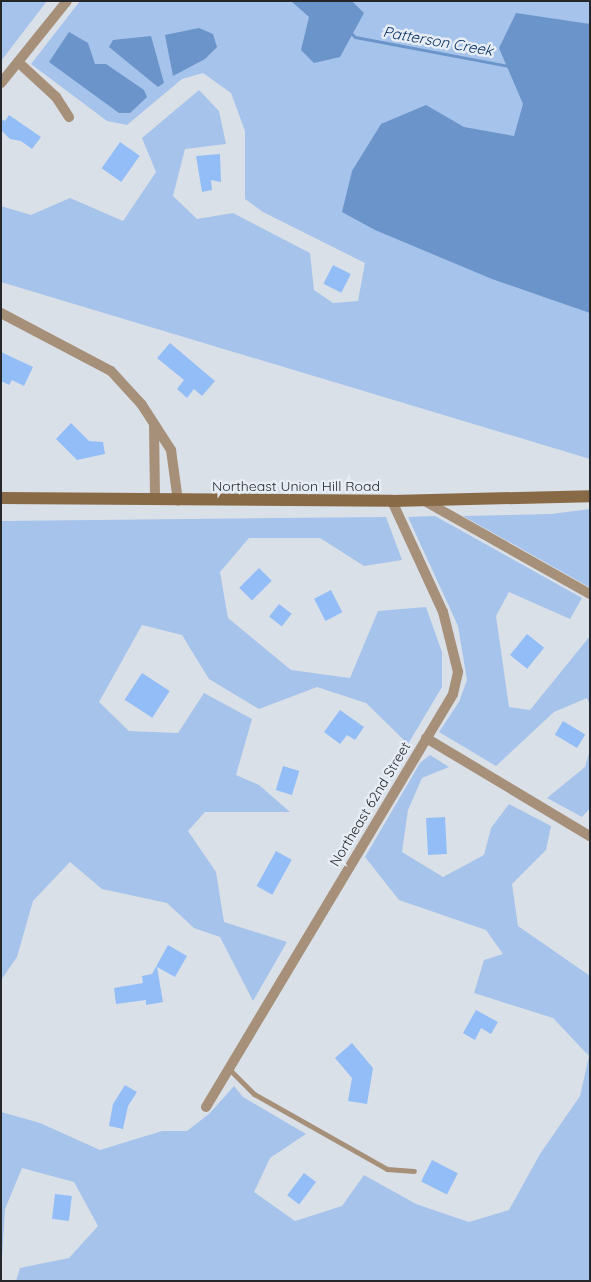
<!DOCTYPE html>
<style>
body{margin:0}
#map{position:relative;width:591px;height:1282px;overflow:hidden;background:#dae0e8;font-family:Quicksand,sans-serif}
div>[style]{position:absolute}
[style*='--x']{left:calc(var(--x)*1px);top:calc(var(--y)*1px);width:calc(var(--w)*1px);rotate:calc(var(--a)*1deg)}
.green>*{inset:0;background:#a6c3eb}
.water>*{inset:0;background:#6a94ca}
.stream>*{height:3px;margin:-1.5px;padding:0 1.5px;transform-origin:1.5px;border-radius:1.5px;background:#6a94ca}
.building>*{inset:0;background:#93bdf6;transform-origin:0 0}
.lane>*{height:5px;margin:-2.5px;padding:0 2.5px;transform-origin:2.5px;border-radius:2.5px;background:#a69079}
.street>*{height:10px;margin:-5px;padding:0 5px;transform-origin:5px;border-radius:5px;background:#a69079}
.secondary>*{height:12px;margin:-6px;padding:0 6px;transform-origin:6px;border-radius:6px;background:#896a47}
span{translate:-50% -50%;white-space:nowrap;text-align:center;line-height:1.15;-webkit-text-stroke:5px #e7edf5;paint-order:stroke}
.street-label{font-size:14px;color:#25272a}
.water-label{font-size:15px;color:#032e5f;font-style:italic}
.frame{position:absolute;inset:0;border:2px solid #25272a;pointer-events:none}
</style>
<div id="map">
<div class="green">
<div style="clip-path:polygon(1px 1px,47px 1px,1px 61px)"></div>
<div style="clip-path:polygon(80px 1px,590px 1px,590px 459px,1px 282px,1px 206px,31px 215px,70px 198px,123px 221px,156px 172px,142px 138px,199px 90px,219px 111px,226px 144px,185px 149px,173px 196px,197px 219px,233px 213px,310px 253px,314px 290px,333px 303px,358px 301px,365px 263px,263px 212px,245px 199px,245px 131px,231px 93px,203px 73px,182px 79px,127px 125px,107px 121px,31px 64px)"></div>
<div style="clip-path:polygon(590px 509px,589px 587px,463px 516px,551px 514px)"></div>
<div style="clip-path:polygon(435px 516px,582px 598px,570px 619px,509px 592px,496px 616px,509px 707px,530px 710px,590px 636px,590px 706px,587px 698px,554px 712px,496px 766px,439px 732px,459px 702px,467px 680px,458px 626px,408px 517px)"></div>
<div style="clip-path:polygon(386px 517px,402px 560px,364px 566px,320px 538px,249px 538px,220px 572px,228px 618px,291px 670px,350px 678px,378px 611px,426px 607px,442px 652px,442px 687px,408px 744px,366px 703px,317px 687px,259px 709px,209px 679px,182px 635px,142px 625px,99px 702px,129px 731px,178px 733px,204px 693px,252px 719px,236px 775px,259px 785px,290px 812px,205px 812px,188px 831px,216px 872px,224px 922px,287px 942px,253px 1001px,220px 937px,194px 928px,167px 903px,102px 889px,70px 862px,33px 901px,17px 957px,1px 980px,1px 521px)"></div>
<div style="clip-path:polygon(590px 750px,590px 808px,582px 817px,547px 798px,585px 767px)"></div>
<div style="clip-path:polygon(430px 755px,449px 767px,422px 778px,408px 810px,402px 852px,443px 877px,484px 855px,491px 828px,509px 804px,551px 826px,546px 850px,512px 884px,518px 926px,590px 976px,590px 1281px,16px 1281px,20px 1268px,69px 1258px,98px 1226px,74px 1182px,22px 1168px,5px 1209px,1px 1275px,1px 1112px,40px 1123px,100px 1150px,162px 1131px,187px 1131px,210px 1113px,234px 1086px,243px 1097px,306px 1134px,270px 1158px,254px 1192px,295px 1221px,342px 1206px,364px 1175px,416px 1204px,469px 1222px,509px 1210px,540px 1154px,580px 1096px,589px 1056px,553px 1018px,474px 993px,484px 960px,503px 954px,486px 930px,399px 900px,365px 857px,420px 763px)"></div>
</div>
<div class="water">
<div style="clip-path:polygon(291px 1px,352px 1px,364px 13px,340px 57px,314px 63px,301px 50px,309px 17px)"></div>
<div style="clip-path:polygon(516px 13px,590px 24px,590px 313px,492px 279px,375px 230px,342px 212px,352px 171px,381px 124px,426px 105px,464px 127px,514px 136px,523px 104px,499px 48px)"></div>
<div style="clip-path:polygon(199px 28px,213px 34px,217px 47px,205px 59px,173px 76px,165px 35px)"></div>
<div style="clip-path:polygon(69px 32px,88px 43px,95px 64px,106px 64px,144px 90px,147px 97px,130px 113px,119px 113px,49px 62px)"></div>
<div style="clip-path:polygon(151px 36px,164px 83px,158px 87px,109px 47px,113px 40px)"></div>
</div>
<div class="stream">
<div style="--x:350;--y:32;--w:7;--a:45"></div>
<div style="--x:355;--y:37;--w:157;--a:10.7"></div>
</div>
<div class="building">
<div style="clip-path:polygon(9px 115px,41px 137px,32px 149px,21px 141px,10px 139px,1px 130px,1px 119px,5px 121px)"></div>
<div style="left:120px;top:142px;width:24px;height:32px;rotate:35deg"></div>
<div style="clip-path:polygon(220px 154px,221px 182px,211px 180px,212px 190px,202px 192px,196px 156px)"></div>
<div style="left:333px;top:265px;width:20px;height:21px;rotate:27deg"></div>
<div style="clip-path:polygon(170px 343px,215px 381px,202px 396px,194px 389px,187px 398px,177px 389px,184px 380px,157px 358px)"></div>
<div style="clip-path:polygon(1px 352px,33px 367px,24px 386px,12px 380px,9px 385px,1px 381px)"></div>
<div style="clip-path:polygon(71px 423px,89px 441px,103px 442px,105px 454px,77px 460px,56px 439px)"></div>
<div style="left:259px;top:568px;width:18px;height:28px;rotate:45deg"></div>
<div style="left:331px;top:590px;width:25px;height:19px;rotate:63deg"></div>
<div style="left:279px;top:604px;width:16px;height:16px;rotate:38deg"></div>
<div style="left:527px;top:634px;width:22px;height:27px;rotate:39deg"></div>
<div style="left:142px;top:673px;width:33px;height:32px;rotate:33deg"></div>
<div style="clip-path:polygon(340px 710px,364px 727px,355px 740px,347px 735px,340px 744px,324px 732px)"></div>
<div style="left:563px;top:721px;width:26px;height:16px;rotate:31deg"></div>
<div style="left:283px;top:766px;width:17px;height:25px;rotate:17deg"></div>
<div style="left:445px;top:817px;width:37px;height:19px;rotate:87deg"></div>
<div style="left:276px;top:851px;width:18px;height:40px;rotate:29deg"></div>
<div style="clip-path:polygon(168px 945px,187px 956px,175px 977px,157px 967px,163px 1002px,146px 1005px,146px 1000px,116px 1004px,114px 988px,143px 983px,142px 976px,152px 974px)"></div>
<div style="clip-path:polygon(476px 1010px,498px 1022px,491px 1034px,481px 1028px,475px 1040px,463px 1033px)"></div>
<div style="clip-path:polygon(352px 1043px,373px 1068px,367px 1104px,348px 1101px,352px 1078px,335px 1058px)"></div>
<div style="clip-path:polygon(125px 1085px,137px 1092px,128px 1106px,123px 1129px,109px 1126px,113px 1104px)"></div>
<div style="left:432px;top:1160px;width:29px;height:24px;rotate:27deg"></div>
<div style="left:304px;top:1173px;width:15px;height:28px;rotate:37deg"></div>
<div style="left:55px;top:1194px;width:17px;height:25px;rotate:7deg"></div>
</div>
<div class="lane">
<div style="--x:229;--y:1069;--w:35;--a:45"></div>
<div style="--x:254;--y:1094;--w:153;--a:29.4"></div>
<div style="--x:387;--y:1169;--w:27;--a:4"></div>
</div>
<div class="street">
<div style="--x:18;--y:62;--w:52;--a:42.6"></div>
<div style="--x:56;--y:97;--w:24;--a:57"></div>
<div style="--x:1;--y:83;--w:105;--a:-51.2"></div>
<div style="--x:1;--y:313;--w:124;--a:27.8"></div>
<div style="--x:111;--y:371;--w:46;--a:47.6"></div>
<div style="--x:142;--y:405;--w:54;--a:57.2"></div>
<div style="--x:171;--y:450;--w:51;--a:82.2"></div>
<div style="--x:154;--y:425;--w:75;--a:89.2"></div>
<div style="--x:423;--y:500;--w:192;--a:29.4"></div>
<div style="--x:426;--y:738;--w:191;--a:30.9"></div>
<div style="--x:206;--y:1107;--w:481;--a:-59.1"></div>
<div style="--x:453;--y:694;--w:23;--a:-77"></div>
<div style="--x:458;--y:672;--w:62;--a:-104"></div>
<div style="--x:443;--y:612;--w:122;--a:-114.7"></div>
</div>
<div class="secondary">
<div style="--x:1;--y:498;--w:391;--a:0.4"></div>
<div style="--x:392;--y:501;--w:198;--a:-1.4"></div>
</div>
<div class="street-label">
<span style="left:296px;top:486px">Northeast Union Hill Road</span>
<span style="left:370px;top:804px;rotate:-59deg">Northeast 62nd Street</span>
</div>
<div class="water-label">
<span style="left:438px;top:41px;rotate:10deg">Patterson Creek</span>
</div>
<div class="frame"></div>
</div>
